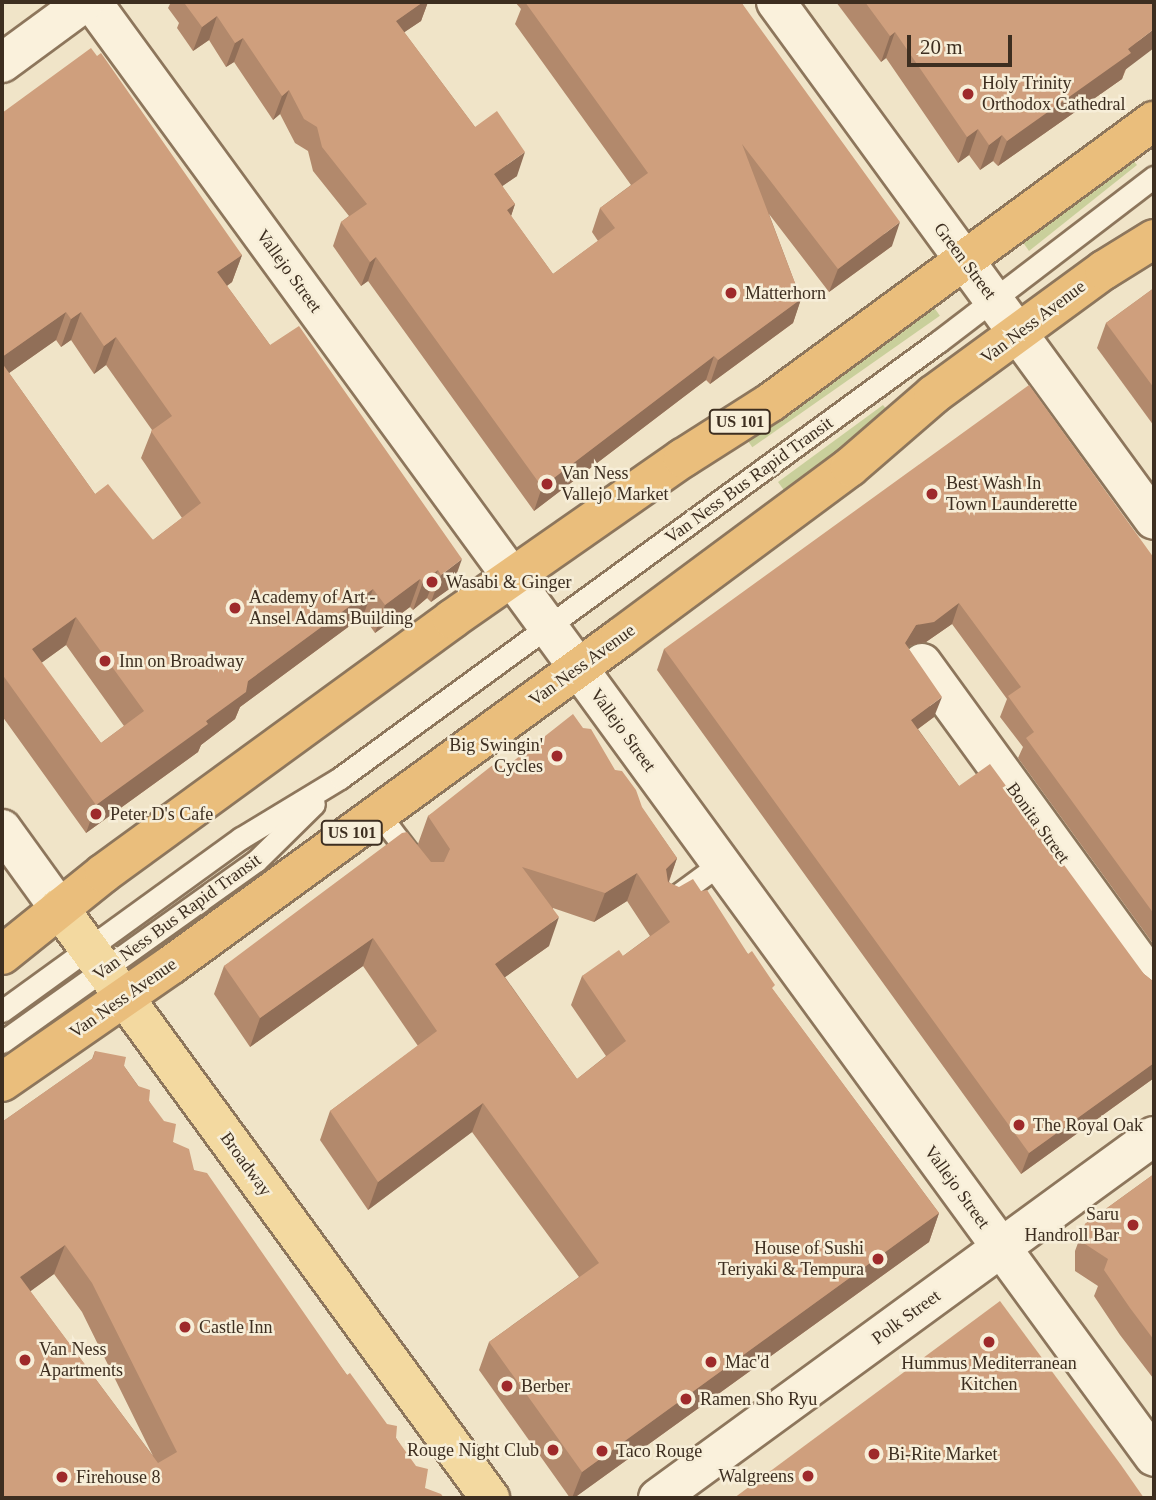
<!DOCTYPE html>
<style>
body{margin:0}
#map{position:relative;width:1156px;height:1500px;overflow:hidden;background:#f0e4c8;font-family:Georgia,serif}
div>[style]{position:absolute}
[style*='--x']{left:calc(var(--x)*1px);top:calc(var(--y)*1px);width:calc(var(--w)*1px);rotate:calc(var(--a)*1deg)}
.green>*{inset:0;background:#c9cf9b;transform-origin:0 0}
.roads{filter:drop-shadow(2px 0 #8d765c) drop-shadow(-2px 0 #8d765c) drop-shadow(0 2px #8d765c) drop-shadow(0 -2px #8d765c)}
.service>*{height:21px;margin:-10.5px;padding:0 10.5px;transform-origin:10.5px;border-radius:10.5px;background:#faf1dc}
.minor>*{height:38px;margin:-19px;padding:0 19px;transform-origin:19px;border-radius:19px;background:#faf1dc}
.tertiary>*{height:38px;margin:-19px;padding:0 19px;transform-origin:19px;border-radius:19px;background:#faf1dc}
.secondary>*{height:38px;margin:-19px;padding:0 19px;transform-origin:19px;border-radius:19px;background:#faf1dc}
.primary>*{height:38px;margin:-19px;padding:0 19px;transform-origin:19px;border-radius:19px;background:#f3d9a0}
.trunk>*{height:38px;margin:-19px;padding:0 19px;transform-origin:19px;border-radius:19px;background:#eabe7c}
.wall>*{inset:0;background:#b2896c}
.shaded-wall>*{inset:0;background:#916f58}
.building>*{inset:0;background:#cf9f7d}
.dots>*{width:19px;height:19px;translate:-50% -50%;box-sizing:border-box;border:4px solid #f7eed8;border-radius:50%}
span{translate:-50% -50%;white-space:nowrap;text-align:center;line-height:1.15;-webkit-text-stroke:5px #f7eed8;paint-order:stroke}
.shield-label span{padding:2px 5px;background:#f7eed8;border:2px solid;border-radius:5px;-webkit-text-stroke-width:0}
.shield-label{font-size:16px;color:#3d2e20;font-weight:700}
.poi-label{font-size:18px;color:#3d2e20}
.left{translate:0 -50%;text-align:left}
.right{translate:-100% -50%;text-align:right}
.street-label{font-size:18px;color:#3d2e20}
.frame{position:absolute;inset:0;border:4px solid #3d2e20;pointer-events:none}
.scale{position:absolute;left:907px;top:35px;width:105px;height:32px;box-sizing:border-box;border:4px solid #3d2e20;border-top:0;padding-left:9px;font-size:21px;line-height:24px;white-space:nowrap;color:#3d2e20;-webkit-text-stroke:5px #f7eed8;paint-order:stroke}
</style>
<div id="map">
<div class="green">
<div style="clip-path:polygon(1133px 160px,1137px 165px,1029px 251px,1022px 241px)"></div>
<div style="left:933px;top:306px;width:12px;height:229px;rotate:55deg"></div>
<div style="clip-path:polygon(883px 405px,887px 410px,786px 493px,778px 482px)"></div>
</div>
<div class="roads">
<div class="service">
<div style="--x:379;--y:814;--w:58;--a:52.7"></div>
<div style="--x:672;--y:899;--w:61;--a:-36.3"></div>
<div style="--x:2;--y:1011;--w:295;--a:-35.9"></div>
<div style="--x:241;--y:838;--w:116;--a:-31.2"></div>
<div style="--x:340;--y:778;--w:740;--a:-36.1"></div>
<div style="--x:938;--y:342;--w:272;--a:-37.4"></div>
<div style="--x:2;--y:1042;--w:312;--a:-35.5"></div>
<div style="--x:256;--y:861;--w:81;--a:-44.5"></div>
</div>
<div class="minor">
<div style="--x:92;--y:2;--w:1801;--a:53.87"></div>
<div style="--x:776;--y:2;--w:641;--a:53.88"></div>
<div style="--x:922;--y:663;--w:394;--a:54"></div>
</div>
<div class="tertiary">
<div style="--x:2;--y:829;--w:97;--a:54.2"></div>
<div style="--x:658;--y:1498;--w:614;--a:-36.12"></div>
</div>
<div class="secondary">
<div style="--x:2;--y:63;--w:103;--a:-36.3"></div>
</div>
<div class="primary">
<div style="--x:59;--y:908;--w:731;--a:53.85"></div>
</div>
<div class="trunk">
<div style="--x:2;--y:955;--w:131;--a:-38.8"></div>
<div style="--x:104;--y:873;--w:431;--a:-36.1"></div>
<div style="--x:452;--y:619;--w:282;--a:-34.9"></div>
<div style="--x:683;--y:458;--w:104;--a:-32.5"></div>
<div style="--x:771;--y:402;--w:475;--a:-36.3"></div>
<div style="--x:2;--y:1082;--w:206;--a:-34.7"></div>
<div style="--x:171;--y:965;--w:557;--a:-36.09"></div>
<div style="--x:621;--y:637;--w:285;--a:-36.6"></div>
<div style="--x:850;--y:467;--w:110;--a:-40.9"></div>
<div style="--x:933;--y:395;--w:212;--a:-36.2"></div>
<div style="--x:1104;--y:270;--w:59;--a:-31.8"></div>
</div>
</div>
<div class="wall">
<div style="clip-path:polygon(171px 2px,428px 2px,421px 21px,404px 32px,475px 127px,517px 176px,502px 186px,515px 204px,511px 216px,553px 274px,598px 241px,592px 232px,600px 208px,631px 185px,515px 24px,521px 9px,515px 2px,741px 2px,892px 246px,829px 292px,769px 214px,801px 299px,793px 323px,710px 384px,706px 380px,534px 511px,368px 281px,361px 286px,333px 246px,341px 222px,349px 216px,313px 171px,308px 151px,295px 143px,280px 114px,273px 120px,234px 62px,226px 67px,209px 40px,193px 51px,177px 28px,179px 23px,168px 8px)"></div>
<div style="clip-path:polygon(836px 2px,1154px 2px,1122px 79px,998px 166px,993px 161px,980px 170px,969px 155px,958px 163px,886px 58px,881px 62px)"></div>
<div style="clip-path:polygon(evenodd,2px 113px,242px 255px,232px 282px,227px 286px,270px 345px,452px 587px,431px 602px,427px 598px,413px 610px,410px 607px,375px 633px,363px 616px,240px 707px,235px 719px,201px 745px,198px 752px,86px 833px,2px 716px,2px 113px,56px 340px,61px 347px,71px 340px,94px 374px,106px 365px,152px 430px,141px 458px,182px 518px,153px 540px,95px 494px,9px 373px,56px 340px,2px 113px,66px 645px,124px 726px,101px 743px,41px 663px,66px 645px)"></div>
<div style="clip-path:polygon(1154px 288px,1154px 426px,1097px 348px,1106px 323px)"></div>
<div style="clip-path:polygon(1154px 558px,1154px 945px,1018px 758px,1023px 747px,1000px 717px,1007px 699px,952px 624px,926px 642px,909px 646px,908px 647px,934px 717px,918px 729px,959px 786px,1144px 974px,1154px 982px,1154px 1078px,1021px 1174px,657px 670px,664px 649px)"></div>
<div style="clip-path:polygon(evenodd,506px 767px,615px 770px,677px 858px,669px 882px,748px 954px,773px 990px,939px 1213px,929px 1242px,574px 1498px,570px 1498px,479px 1370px,489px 1342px,579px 1277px,472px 1132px,368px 1210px,320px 1140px,330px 1111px,418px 1046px,363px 966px,250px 1047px,214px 994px,224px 966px,418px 844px,428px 816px,506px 767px,627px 901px,650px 936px,623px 956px,582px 976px,571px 1005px,606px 1056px,577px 1079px,505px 977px,549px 946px,553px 908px,594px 922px,627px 901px)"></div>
<div style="clip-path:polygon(evenodd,95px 1051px,124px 1066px,149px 1101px,173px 1142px,347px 1375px,396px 1438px,425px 1488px,2px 1498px,2px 1122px,92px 1059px,95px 1051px,54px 1274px,82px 1312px,153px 1456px,30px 1291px,54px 1274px)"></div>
<div style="clip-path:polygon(1154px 1174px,1154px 1377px,1153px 1378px,1120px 1335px,1094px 1296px,1098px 1286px,1075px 1271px,1075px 1251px,1085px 1224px)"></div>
</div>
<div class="shaded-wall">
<div style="clip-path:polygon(423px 2px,428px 2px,421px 21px,387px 44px,396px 21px)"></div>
<div style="clip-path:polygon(217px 16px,209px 40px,193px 51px,202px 27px)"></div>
<div style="clip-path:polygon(1154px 29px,1154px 48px,1125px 70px,1122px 79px,998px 166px,1007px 141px)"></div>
<div style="clip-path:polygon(895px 32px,886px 58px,881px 62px,890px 36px)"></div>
<div style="clip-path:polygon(243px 38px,234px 62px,226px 67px,235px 43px)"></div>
<div style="clip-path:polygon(289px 90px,280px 114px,273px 120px,282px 96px)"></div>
<div style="clip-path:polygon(978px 129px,969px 155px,958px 163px,967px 137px)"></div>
<div style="clip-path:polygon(1002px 135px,993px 161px,980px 170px,989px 145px)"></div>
<div style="clip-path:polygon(525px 152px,517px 176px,485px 198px,494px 174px)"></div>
<div style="clip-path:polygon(515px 204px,507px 228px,507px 210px)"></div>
<div style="clip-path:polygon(900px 222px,892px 246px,829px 292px,838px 269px)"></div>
<div style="clip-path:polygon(242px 255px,232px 282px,207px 300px,217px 272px)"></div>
<div style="clip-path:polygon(376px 257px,368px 281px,361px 286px,370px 262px)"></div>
<div style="clip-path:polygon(801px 299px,793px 323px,710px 384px,718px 360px)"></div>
<div style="clip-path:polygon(66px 312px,56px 340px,2px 378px,2px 357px)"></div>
<div style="clip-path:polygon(81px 312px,71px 340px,61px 347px,71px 319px)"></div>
<div style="clip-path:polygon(116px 337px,106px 365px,94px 374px,104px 346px)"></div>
<div style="clip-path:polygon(714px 356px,706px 380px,534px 511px,542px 487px)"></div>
<div style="clip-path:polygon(462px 559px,452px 587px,431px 602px,441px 575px)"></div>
<div style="clip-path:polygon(438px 570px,427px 598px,413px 610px,423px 582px)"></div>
<div style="clip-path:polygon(420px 579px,410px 607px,375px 633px,385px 605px)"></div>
<div style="clip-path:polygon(373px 589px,363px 616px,240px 707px,235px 719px,201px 745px,198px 752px,86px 833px,96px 805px,206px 721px,248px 681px)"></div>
<div style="clip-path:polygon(959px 603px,952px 624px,926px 642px,909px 646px,898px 663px,905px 643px,916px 625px)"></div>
<div style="clip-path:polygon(76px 617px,66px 645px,22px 677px,32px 649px)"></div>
<div style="clip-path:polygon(942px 697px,934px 717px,903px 740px,911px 720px)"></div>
<div style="clip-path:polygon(677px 858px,667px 886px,666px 869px)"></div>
<div style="clip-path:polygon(637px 873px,627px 901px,594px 922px,605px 893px)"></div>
<div style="clip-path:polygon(559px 917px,549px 946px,484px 992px,495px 964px)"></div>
<div style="clip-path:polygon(373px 938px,363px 966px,250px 1047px,260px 1018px)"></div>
<div style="clip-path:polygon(1154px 1063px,1154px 1078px,1021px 1174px,1029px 1153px)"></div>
<div style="clip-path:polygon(483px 1103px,472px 1132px,368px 1210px,378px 1182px)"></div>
<div style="clip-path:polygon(939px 1213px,929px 1242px,574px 1498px,572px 1498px,582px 1472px)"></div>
<div style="clip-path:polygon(65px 1245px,54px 1274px,9px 1307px,20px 1277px)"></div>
</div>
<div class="building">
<div style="clip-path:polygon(189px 2px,423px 2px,396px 21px,475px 127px,497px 111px,525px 152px,494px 174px,515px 204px,507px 210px,553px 274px,615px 228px,600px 208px,648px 173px,525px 2px,741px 2px,900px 222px,838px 269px,742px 144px,801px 299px,718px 360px,714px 356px,542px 487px,376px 257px,370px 262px,341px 222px,367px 204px,322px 147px,317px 127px,304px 119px,289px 90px,282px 96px,243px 38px,235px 43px,217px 16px,202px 27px,185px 4px)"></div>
<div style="clip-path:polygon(865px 2px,1154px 2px,1154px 29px,1128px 49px,1131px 53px,1007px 141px,1002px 135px,989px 145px,978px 129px,967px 137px,895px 32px,890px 36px)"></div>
<div style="clip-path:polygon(evenodd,91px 48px,97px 56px,101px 53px,242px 255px,217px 272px,270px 345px,299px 326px,462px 559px,441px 575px,438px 570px,423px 582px,420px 579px,385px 605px,373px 589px,248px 681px,246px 692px,206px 721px,208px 724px,96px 805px,2px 674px,2px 363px,95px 494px,108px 484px,153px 540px,201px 503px,151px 431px,172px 416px,116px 337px,104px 346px,81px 312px,71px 319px,66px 312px,2px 357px,2px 113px,91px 48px,76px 617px,144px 711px,101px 743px,32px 649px,76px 617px)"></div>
<div style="clip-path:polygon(1154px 288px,1154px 388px,1106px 323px)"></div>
<div style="clip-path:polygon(1029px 385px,1154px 558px,1154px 914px,1026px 738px,1034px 732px,1008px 696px,1021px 687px,959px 603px,934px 622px,916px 625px,905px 643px,942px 697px,911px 720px,959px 786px,990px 764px,1144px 974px,1154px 982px,1154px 1063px,1029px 1153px,664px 649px)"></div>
<div style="clip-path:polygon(evenodd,573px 714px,583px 728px,591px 729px,615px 770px,622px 771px,636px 790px,642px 807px,677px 858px,666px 869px,668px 882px,679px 887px,693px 879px,701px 891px,707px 890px,748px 954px,752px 951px,775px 985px,772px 988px,939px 1213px,582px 1472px,489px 1342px,599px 1263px,483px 1103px,378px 1182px,330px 1111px,437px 1031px,373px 938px,260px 1018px,224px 966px,402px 833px,407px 832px,431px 862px,444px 862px,450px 849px,428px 816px,494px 764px,506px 767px,573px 714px,522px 867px,605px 893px,637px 873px,670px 922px,623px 956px,619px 950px,582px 976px,626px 1041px,577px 1079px,495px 964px,559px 917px,522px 867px)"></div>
<div style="clip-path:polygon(evenodd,95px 1051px,126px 1057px,124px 1066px,138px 1086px,150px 1090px,149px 1101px,164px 1121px,176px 1124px,173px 1142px,189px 1149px,194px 1170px,207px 1173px,347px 1375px,350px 1373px,387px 1424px,397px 1426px,396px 1438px,416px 1466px,428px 1469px,425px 1488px,441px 1494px,444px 1498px,2px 1498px,2px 1122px,93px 1058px,95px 1051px,65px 1245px,92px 1283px,177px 1452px,158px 1463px,20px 1277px,65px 1245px)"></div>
<div style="clip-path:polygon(1154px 1174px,1154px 1340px,1130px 1308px,1104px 1270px,1108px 1259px,1085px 1244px,1085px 1224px)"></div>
<div style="clip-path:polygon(1000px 1301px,1121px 1465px,1144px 1498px,734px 1498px)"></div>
</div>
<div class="dots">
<div style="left:968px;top:94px;background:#9e2a2b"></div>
<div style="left:731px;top:293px;background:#9e2a2b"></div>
<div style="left:547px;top:484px;background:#9e2a2b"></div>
<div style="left:932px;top:494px;background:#9e2a2b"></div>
<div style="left:432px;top:582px;background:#9e2a2b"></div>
<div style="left:235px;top:608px;background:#9e2a2b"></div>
<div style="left:105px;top:661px;background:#9e2a2b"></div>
<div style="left:557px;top:756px;background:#9e2a2b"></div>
<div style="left:96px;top:814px;background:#9e2a2b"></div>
<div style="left:1019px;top:1125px;background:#9e2a2b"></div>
<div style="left:1133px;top:1225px;background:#9e2a2b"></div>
<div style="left:878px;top:1259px;background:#9e2a2b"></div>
<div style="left:185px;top:1327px;background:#9e2a2b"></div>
<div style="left:989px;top:1342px;background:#9e2a2b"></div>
<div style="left:25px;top:1360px;background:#9e2a2b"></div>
<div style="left:711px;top:1362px;background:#9e2a2b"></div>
<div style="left:507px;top:1386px;background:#9e2a2b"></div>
<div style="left:686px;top:1399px;background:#9e2a2b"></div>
<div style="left:553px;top:1450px;background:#9e2a2b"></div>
<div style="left:602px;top:1451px;background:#9e2a2b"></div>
<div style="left:874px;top:1454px;background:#9e2a2b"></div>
<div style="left:808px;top:1476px;background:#9e2a2b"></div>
<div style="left:62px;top:1477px;background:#9e2a2b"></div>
</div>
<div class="shield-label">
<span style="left:740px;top:422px">US 101</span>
<span style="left:352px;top:833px">US 101</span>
</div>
<div class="poi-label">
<span class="left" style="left:982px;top:94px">Holy Trinity<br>Orthodox Cathedral</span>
<span class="left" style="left:745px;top:293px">Matterhorn</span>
<span class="left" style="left:561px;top:484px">Van Ness<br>Vallejo Market</span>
<span class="left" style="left:946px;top:494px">Best Wash In<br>Town Launderette</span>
<span class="left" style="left:446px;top:582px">Wasabi &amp; Ginger</span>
<span class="left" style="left:249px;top:608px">Academy of Art -<br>Ansel Adams Building</span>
<span class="left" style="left:119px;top:661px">Inn on Broadway</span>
<span class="right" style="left:543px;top:756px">Big Swingin'<br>Cycles</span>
<span class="left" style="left:110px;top:814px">Peter D's Cafe</span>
<span class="left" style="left:1033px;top:1125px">The Royal Oak</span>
<span class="right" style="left:1119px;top:1225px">Saru<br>Handroll Bar</span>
<span class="right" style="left:864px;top:1259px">House of Sushi<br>Teriyaki &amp; Tempura</span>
<span class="left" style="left:199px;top:1327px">Castle Inn</span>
<span class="left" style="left:39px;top:1360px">Van Ness<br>Apartments</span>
<span class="left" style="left:725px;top:1362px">Mac'd</span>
<span style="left:989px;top:1374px">Hummus Mediterranean<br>Kitchen</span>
<span class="left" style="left:521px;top:1386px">Berber</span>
<span class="left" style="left:700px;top:1399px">Ramen Sho Ryu</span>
<span class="right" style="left:539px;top:1450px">Rouge Night Club</span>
<span class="left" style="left:616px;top:1451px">Taco Rouge</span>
<span class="left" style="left:888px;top:1454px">Bi-Rite Market</span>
<span class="right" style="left:794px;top:1476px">Walgreens</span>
<span class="left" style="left:76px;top:1477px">Firehouse 8</span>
</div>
<div class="street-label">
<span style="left:965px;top:261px;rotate:53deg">Green Street</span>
<span style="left:289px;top:271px;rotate:54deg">Vallejo Street</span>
<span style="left:1033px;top:322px;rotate:-37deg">Van Ness Avenue</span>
<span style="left:749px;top:480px;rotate:-36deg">Van Ness Bus Rapid Transit</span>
<span style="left:582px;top:665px;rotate:-36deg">Van Ness Avenue</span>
<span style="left:623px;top:730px;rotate:54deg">Vallejo Street</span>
<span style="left:1038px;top:823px;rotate:54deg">Bonita Street</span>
<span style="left:177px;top:917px;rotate:-36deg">Van Ness Bus Rapid Transit</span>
<span style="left:123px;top:998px;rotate:-35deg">Van Ness Avenue</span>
<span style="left:246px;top:1164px;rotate:54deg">Broadway</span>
<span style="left:957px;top:1187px;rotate:54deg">Vallejo Street</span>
<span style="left:906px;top:1317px;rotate:-36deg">Polk Street</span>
</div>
<div class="frame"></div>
<div class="scale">20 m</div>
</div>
